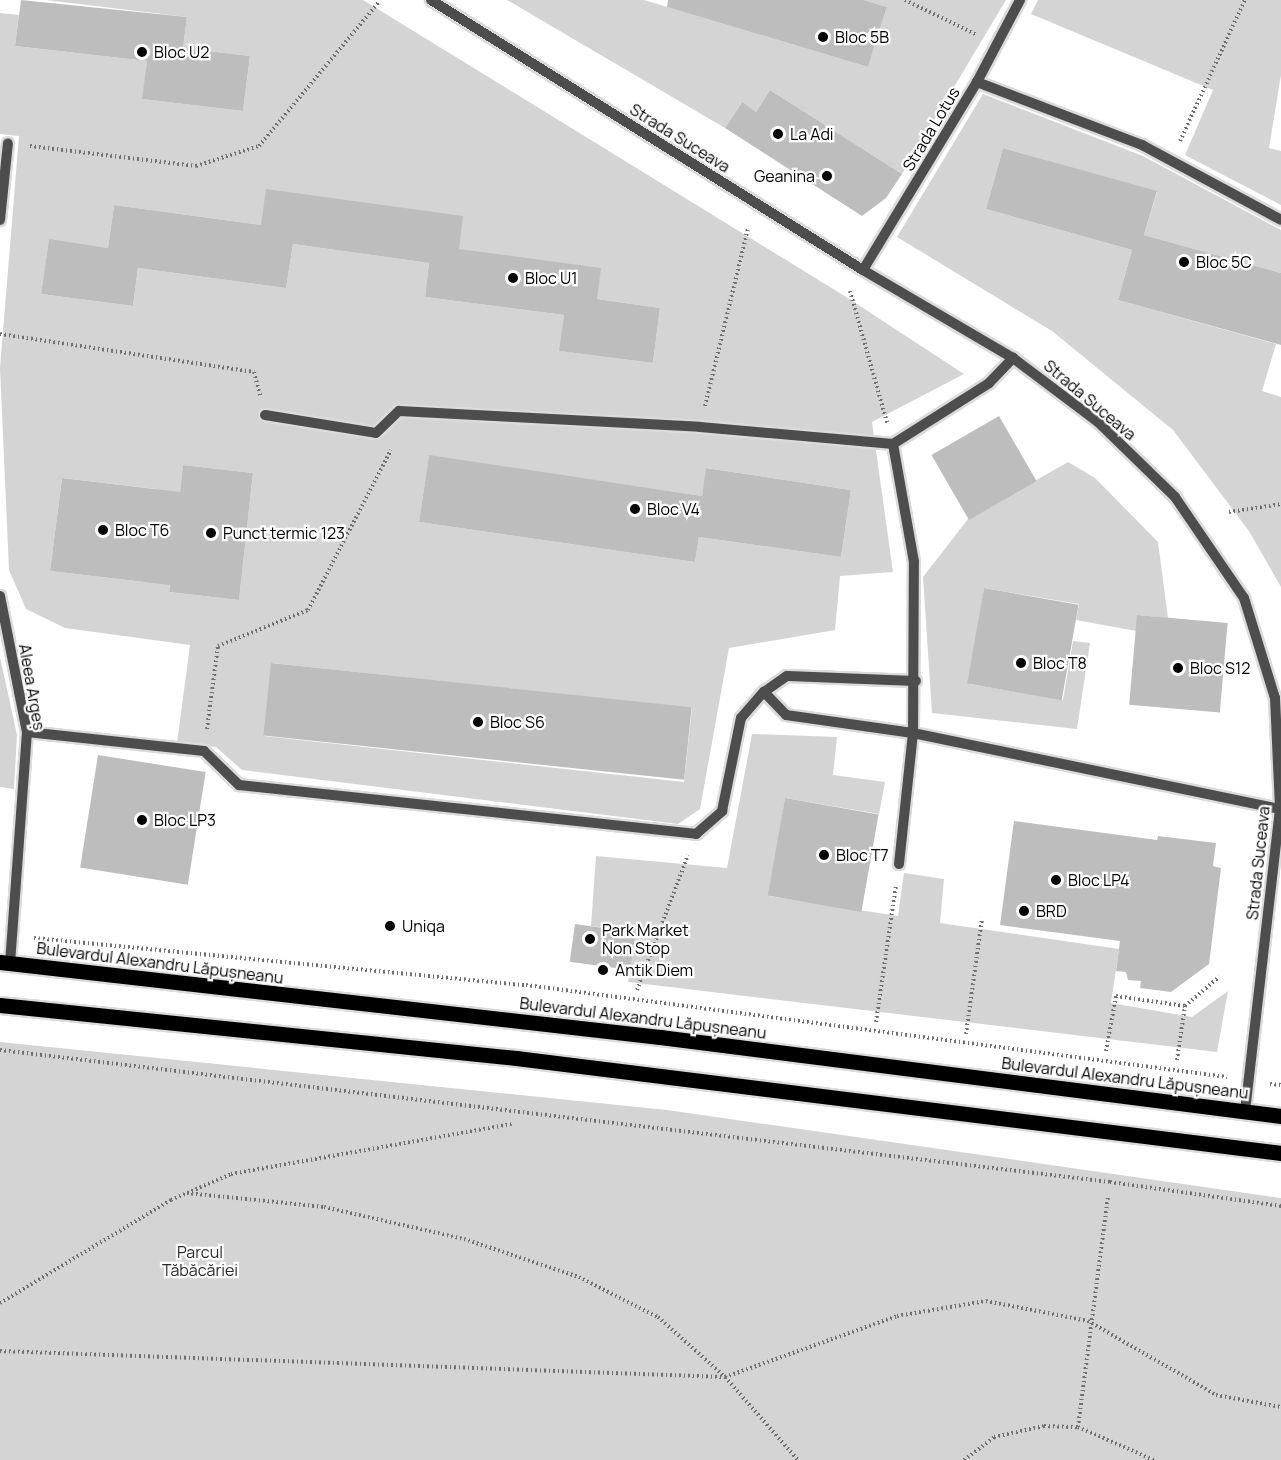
<!DOCTYPE html>
<meta charset="utf-8">
<style>
body{margin:0}
#map{position:relative;width:1281px;height:1460px;overflow:hidden;background:#fff;font-family:Manrope,sans-serif}
div>[style]{position:absolute}
[style*='--x']{left:calc(var(--x)*1px);top:calc(var(--y)*1px);width:calc(var(--w)*1px);rotate:calc(var(--a)*1deg)}
.green>*{inset:0;background:#d4d4d4}
.building>*{inset:0;background:#bdbdbd;transform-origin:0 0}
.path>*{height:4px;margin-top:-2px;transform-origin:0;background:repeating-linear-gradient(90deg,#6f6f6f 0 1.5px,transparent 0 4.5px)}
.roads{filter:drop-shadow(2px 0 #dbdbdb) drop-shadow(-2px 0 #dbdbdb) drop-shadow(0 2px #dbdbdb) drop-shadow(0 -2px #dbdbdb)}
.minor>*{height:10px;margin:-5px;padding:0 5px;transform-origin:5px;border-radius:5px;background:#4d4d4d}
.major>*{height:15px;margin:-7.5px;padding:0 7.5px;transform-origin:7.5px;border-radius:7.5px;background:#000}
.dots>*{width:16px;height:16px;translate:-50% -50%;box-sizing:border-box;border:3px solid #fff;border-radius:50%}
span{translate:-50% -50%;white-space:nowrap;text-align:center;line-height:1.15;-webkit-text-stroke:4.5px #fff;paint-order:stroke}
.poi-label{font-size:16px;color:#000}
.left{translate:0 -50%;text-align:left}
.right{translate:-100% -50%;text-align:right}
.street-label{font-size:16px;color:#000}
.park-label{font-size:16px;color:#2b2b2b}
</style>
<div id="map">
<div class="green">
<div style="clip-path:polygon(evenodd,46px 0,363px 0,843px 295px,964px 374px,872px 422px,893px 572px,840px 576px,835px 630px,729px 648px,700px 809px,678px 824px,242px 770px,216px 747px,177px 743px,190px 645px,65px 628px,26px 609px,9px 570px,0 368px,19px 136px,0 134px,0 13px,19px 15px,15px 46px,147px 61px,143px 99px,243px 111px,250px 56px,183px 48px,187px 17px,46px 0,114px 205px,261px 225px,597px 299px,660px 308px,653px 363px,560px 351px,564px 315px,425px 297px,429px 263px,293px 244px,286px 288px,138px 268px,133px 306px,41px 294px,49px 240px,108px 248px,114px 205px,46px 0,429px 456px,702px 496px,707px 468px,851px 490px,841px 557px,699px 537px,695px 562px,419px 522px,429px 456px,46px 0,183px 465px,253px 473px,239px 600px,169px 592px,183px 465px,46px 0,62px 478px,156px 489px,144px 582px,50px 571px,62px 478px,46px 0,272px 663px,692px 708px,684px 782px,264px 736px,272px 663px)"></div>
<div style="clip-path:polygon(507px 0,644px 0,868px 67px,887px 7px,864px 0,1006px 0,902px 174px,770px 90px,756px 112px,741px 103px,725px 128px)"></div>
<div style="clip-path:polygon(1038px 0,1281px 0,1281px 75px,1269px 148px,1281px 151px,1281px 205px,1185px 155px,1213px 90px,1031px 14px)"></div>
<div style="clip-path:polygon(983px 94px,1143px 156px,1281px 230px,1281px 273px,1144px 235px,1157px 192px,1003px 148px,986px 209px,1132px 250px,1118px 300px,1276px 344px,1262px 391px,1281px 397px,1281px 587px,1249px 531px,1173px 430px,1052px 331px,897px 237px)"></div>
<div style="clip-path:polygon(1068px 462px,1095px 478px,1158px 542px,1168px 618px,1138px 615px,1136px 631px,1076px 620px,1079px 604px,984px 588px,969px 684px,1063px 700px,1073px 641px,1090px 643px,1077px 729px,932px 713px,923px 577px,968px 519px)"></div>
<div style="clip-path:polygon(0 657px,17px 735px,14px 789px,0 787px)"></div>
<div style="clip-path:polygon(752px 734px,837px 737px,833px 775px,885px 782px,879px 814px,785px 798px,769px 896px,898px 916px,904px 873px,944px 879px,940px 923px,1119px 949px,1111px 1003px,1192px 1017px,1228px 991px,1217px 1052px,628px 982px,634px 932px,591px 926px,596px 856px,727px 868px)"></div>
<div style="clip-path:polygon(0 1042px,667px 1110px,1281px 1198px,1281px 1460px,0 1460px)"></div>
</div>
<div class="building">
<div style="clip-path:polygon(21px 0,187px 17px,183px 48px,250px 56px,243px 111px,142px 99px,147px 61px,15px 46px)"></div>
<div style="clip-path:polygon(668px 0,864px 0,887px 7px,868px 67px,667px 7px)"></div>
<div style="clip-path:polygon(770px 90px,902px 174px,886px 198px,862px 216px,725px 128px,742px 102px,756px 112px)"></div>
<div style="clip-path:polygon(1003px 148px,1157px 191px,1144px 235px,1281px 273px,1281px 345px,1118px 300px,1132px 250px,986px 209px)"></div>
<div style="clip-path:polygon(266px 189px,463px 216px,459px 249px,601px 268px,597px 299px,660px 308px,653px 363px,559px 351px,564px 315px,425px 297px,429px 263px,293px 244px,286px 288px,138px 268px,133px 306px,41px 294px,49px 239px,108px 248px,114px 205px,261px 225px)"></div>
<div style="left:999px;top:416px;width:75px;height:78px;rotate:60deg"></div>
<div style="clip-path:polygon(429px 455px,702px 496px,706px 468px,851px 490px,841px 557px,699px 537px,695px 562px,419px 522px)"></div>
<div style="clip-path:polygon(183px 465px,253px 473px,239px 600px,169px 592px,170px 585px,50px 571px,62px 478px,180px 492px)"></div>
<div style="left:984px;top:588px;width:96px;height:97px;rotate:10deg"></div>
<div style="left:1137px;top:615px;width:91px;height:90px;rotate:5deg"></div>
<div style="left:271px;top:663px;width:423px;height:73px;rotate:6deg"></div>
<div style="left:98px;top:755px;width:109px;height:114px;rotate:9deg"></div>
<div style="left:785px;top:798px;width:95px;height:99px;rotate:10deg"></div>
<div style="clip-path:polygon(1014px 821px,1157px 840px,1158px 836px,1216px 843px,1213px 866px,1221px 868px,1209px 964px,1171px 992px,1140px 988px,1141px 981px,1128px 980px,1126px 972px,1116px 971px,1120px 941px,1000px 925px)"></div>
<div style="left:575px;top:924px;width:61px;height:38px;rotate:8deg"></div>
</div>
<div class="path">
<div style="--x:905;--y:0;--w:80;--a:25.9"></div>
<div style="--x:1180;--y:141;--w:155;--a:-65.3"></div>
<div style="--x:30;--y:146;--w:167;--a:6.9"></div>
<div style="--x:196;--y:166;--w:66;--a:-17.6"></div>
<div style="--x:259;--y:146;--w:187;--a:-50.2"></div>
<div style="--x:850;--y:291;--w:137;--a:74.3"></div>
<div style="--x:0;--y:334;--w:257;--a:8.5"></div>
<div style="--x:254;--y:372;--w:24;--a:75"></div>
<div style="--x:705;--y:406;--w:183;--a:-76.4"></div>
<div style="--x:1229;--y:512;--w:53;--a:-8.7"></div>
<div style="--x:207;--y:729;--w:84;--a:-82.5"></div>
<div style="--x:218;--y:646;--w:97;--a:-21.8"></div>
<div style="--x:308;--y:610;--w:180;--a:-62.6"></div>
<div style="--x:34;--y:938;--w:494;--a:5.5"></div>
<div style="--x:526;--y:985;--w:707;--a:7.48"></div>
<div style="--x:637;--y:990;--w:144;--a:-69.3"></div>
<div style="--x:876;--y:1022;--w:138;--a:-81.7"></div>
<div style="--x:966;--y:1034;--w:117;--a:-82.1"></div>
<div style="--x:0;--y:1050;--w:1118;--a:6.78"></div>
<div style="--x:1110;--y:1182;--w:173;--a:8"></div>
<div style="--x:1106;--y:1051;--w:56;--a:-79.7"></div>
<div style="--x:1116;--y:996;--w:70;--a:8.2"></div>
<div style="--x:1185;--y:1006;--w:45;--a:-40.5"></div>
<div style="--x:1177;--y:1060;--w:55;--a:-81.6"></div>
<div style="--x:1270;--y:1084;--w:11;--a:5"></div>
<div style="--x:187;--y:1193;--w:138;--a:5.8"></div>
<div style="--x:324;--y:1207;--w:144;--a:12.9"></div>
<div style="--x:464;--y:1239;--w:121;--a:18.3"></div>
<div style="--x:579;--y:1277;--w:89;--a:26.9"></div>
<div style="--x:658;--y:1317;--w:90;--a:41.8"></div>
<div style="--x:725;--y:1377;--w:111;--a:48.7"></div>
<div style="--x:0;--y:1303;--w:200;--a:-31.1"></div>
<div style="--x:171;--y:1200;--w:65;--a:-23.4"></div>
<div style="--x:231;--y:1174;--w:285;--a:-10.1"></div>
<div style="--x:0;--y:1351;--w:725;--a:2.05"></div>
<div style="--x:725;--y:1377;--w:182;--a:-19.5"></div>
<div style="--x:897;--y:1316;--w:90;--a:-9.6"></div>
<div style="--x:986;--y:1301;--w:104;--a:11.1"></div>
<div style="--x:1088;--y:1321;--w:148;--a:30"></div>
<div style="--x:1216;--y:1395;--w:66;--a:10.5"></div>
<div style="--x:1078;--y:1427;--w:234;--a:-82.6"></div>
<div style="--x:964;--y:1460;--w:38;--a:-37"></div>
<div style="--x:994;--y:1437;--w:51;--a:-12.4"></div>
<div style="--x:1044;--y:1426;--w:34;--a:2"></div>
<div style="--x:1078;--y:1427;--w:83;--a:23.5"></div>
</div>
<div class="roads">
<div class="minor">
<div style="--x:431;--y:0;--w:509;--a:32.01"></div>
<div style="--x:863;--y:270;--w:174;--a:30.4"></div>
<div style="--x:1013;--y:358;--w:106;--a:37"></div>
<div style="--x:1098;--y:422;--w:107;--a:44.2"></div>
<div style="--x:1175;--y:497;--w:122;--a:55.7"></div>
<div style="--x:1244;--y:598;--w:105;--a:72.8"></div>
<div style="--x:1275;--y:698;--w:111;--a:87.4"></div>
<div style="--x:1280;--y:809;--w:304;--a:96.6"></div>
<div style="--x:977;--y:82;--w:177;--a:20.9"></div>
<div style="--x:1142;--y:145;--w:158;--a:28.3"></div>
<div style="--x:0;--y:220;--w:77;--a:-84.1"></div>
<div style="--x:863;--y:270;--w:220;--a:-58.8"></div>
<div style="--x:977;--y:82;--w:93;--a:-62.3"></div>
<div style="--x:265;--y:415;--w:112;--a:9.2"></div>
<div style="--x:376;--y:433;--w:32;--a:-44"></div>
<div style="--x:399;--y:411;--w:301;--a:3"></div>
<div style="--x:700;--y:427;--w:194;--a:5"></div>
<div style="--x:0;--y:596;--w:139;--a:78.8"></div>
<div style="--x:27;--y:732;--w:232;--a:94.2"></div>
<div style="--x:764;--y:692;--w:32;--a:46"></div>
<div style="--x:786;--y:715;--w:128;--a:8.1"></div>
<div style="--x:913;--y:733;--w:375;--a:11.7"></div>
<div style="--x:27;--y:732;--w:178;--a:6.1"></div>
<div style="--x:204;--y:751;--w:49;--a:44.2"></div>
<div style="--x:239;--y:785;--w:460;--a:6.1"></div>
<div style="--x:696;--y:834;--w:35;--a:-41"></div>
<div style="--x:722;--y:811;--w:95;--a:-78.5"></div>
<div style="--x:741;--y:718;--w:35;--a:-49"></div>
<div style="--x:764;--y:692;--w:28;--a:-35"></div>
<div style="--x:787;--y:676;--w:129;--a:2.2"></div>
<div style="--x:899;--y:864;--w:132;--a:-83.9"></div>
<div style="--x:913;--y:733;--w:171;--a:-89.7"></div>
<div style="--x:914;--y:562;--w:120;--a:-100.1"></div>
<div style="--x:893;--y:444;--w:114;--a:-32.4"></div>
<div style="--x:989;--y:383;--w:35;--a:-46"></div>
</div>
<div class="major">
<div style="--x:0;--y:962;--w:664;--a:6.48"></div>
<div style="--x:660;--y:1037;--w:626;--a:7.25"></div>
<div style="--x:0;--y:1005;--w:519;--a:5.86"></div>
<div style="--x:516;--y:1058;--w:771;--a:7.08"></div>
</div>
</div>
<div class="dots">
<div style="left:823px;top:37px;background:#000"></div>
<div style="left:142px;top:52px;background:#000"></div>
<div style="left:778px;top:134px;background:#000"></div>
<div style="left:827px;top:176px;background:#000"></div>
<div style="left:1184px;top:262px;background:#000"></div>
<div style="left:513px;top:278px;background:#000"></div>
<div style="left:635px;top:509px;background:#000"></div>
<div style="left:103px;top:530px;background:#000"></div>
<div style="left:211px;top:533px;background:#000"></div>
<div style="left:1021px;top:663px;background:#000"></div>
<div style="left:1178px;top:668px;background:#000"></div>
<div style="left:478px;top:722px;background:#000"></div>
<div style="left:142px;top:820px;background:#000"></div>
<div style="left:824px;top:855px;background:#000"></div>
<div style="left:1056px;top:880px;background:#000"></div>
<div style="left:1024px;top:911px;background:#000"></div>
<div style="left:390px;top:926px;background:#000"></div>
<div style="left:590px;top:939px;background:#000"></div>
<div style="left:603px;top:970px;background:#000"></div>
</div>
<div class="poi-label">
<span class="left" style="left:835px;top:37px">Bloc 5B</span>
<span class="left" style="left:154px;top:52px">Bloc U2</span>
<span class="left" style="left:790px;top:134px">La Adi</span>
<span class="right" style="left:815px;top:176px">Geanina</span>
<span class="left" style="left:1196px;top:262px">Bloc 5C</span>
<span class="left" style="left:525px;top:278px">Bloc U1</span>
<span class="left" style="left:647px;top:509px">Bloc V4</span>
<span class="left" style="left:115px;top:530px">Bloc T6</span>
<span class="left" style="left:223px;top:533px">Punct termic 123</span>
<span class="left" style="left:1033px;top:663px">Bloc T8</span>
<span class="left" style="left:1190px;top:668px">Bloc S12</span>
<span class="left" style="left:490px;top:722px">Bloc S6</span>
<span class="left" style="left:154px;top:820px">Bloc LP3</span>
<span class="left" style="left:836px;top:855px">Bloc T7</span>
<span class="left" style="left:1068px;top:880px">Bloc LP4</span>
<span class="left" style="left:1036px;top:911px">BRD</span>
<span class="left" style="left:402px;top:926px">Uniqa</span>
<span class="left" style="left:602px;top:939px">Park Market<br>Non Stop</span>
<span class="left" style="left:615px;top:970px">Antik Diem</span>
</div>
<div class="street-label">
<span style="left:931px;top:129px;rotate:-59deg">Strada Lotus</span>
<span style="left:680px;top:138px;rotate:32deg">Strada Suceava</span>
<span style="left:1090px;top:400px;rotate:40deg">Strada Suceava</span>
<span style="left:32px;top:687px;rotate:80deg">Aleea Argeș</span>
<span style="left:1258px;top:863px;rotate:-84deg">Strada Suceava</span>
<span style="left:160px;top:963px;rotate:7deg">Bulevardul Alexandru Lăpușneanu</span>
<span style="left:643px;top:1018px;rotate:7deg">Bulevardul Alexandru Lăpușneanu</span>
<span style="left:1125px;top:1078px;rotate:7deg">Bulevardul Alexandru Lăpușneanu</span>
</div>
<div class="park-label">
<span style="left:200px;top:1261px">Parcul<br>Tăbăcăriei</span>
</div>
</div>
